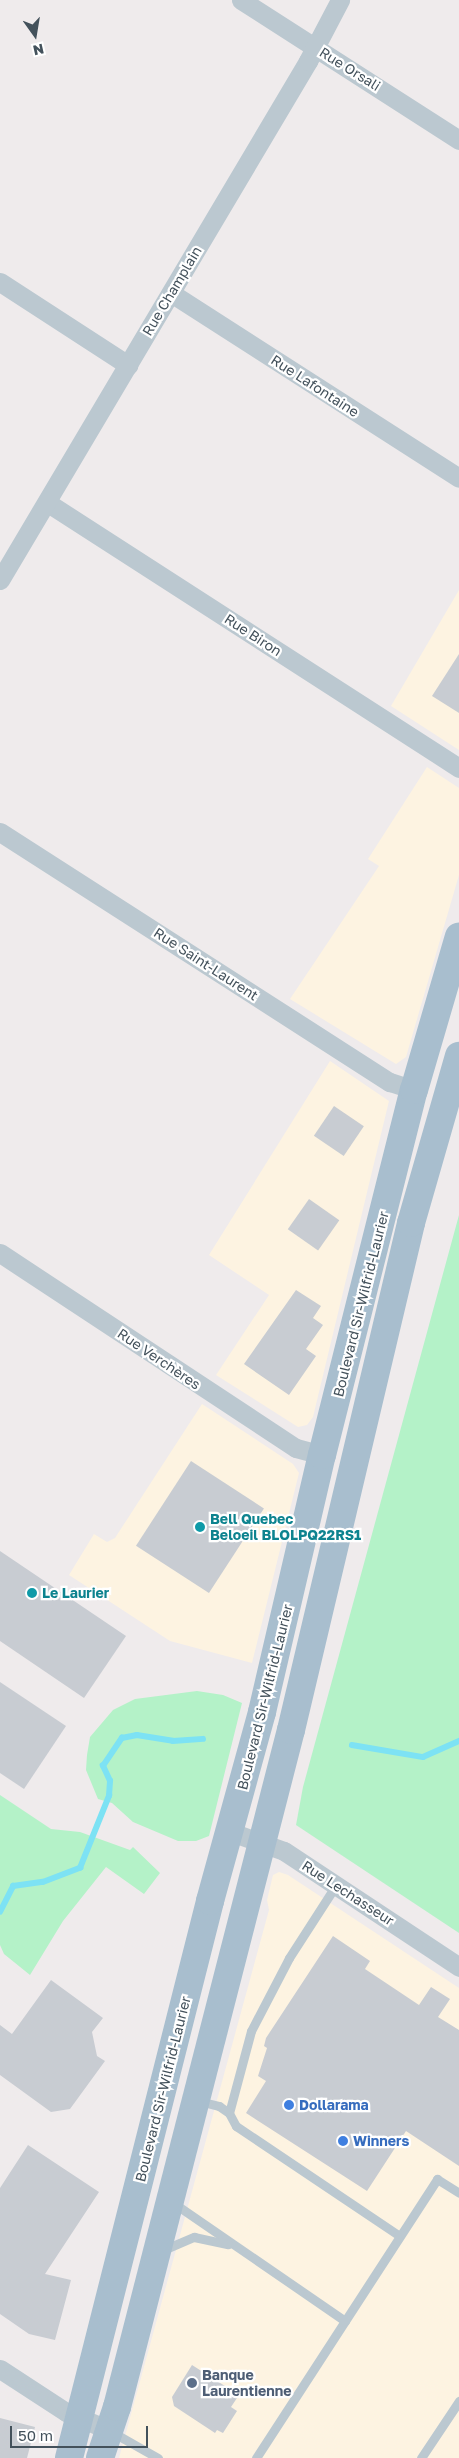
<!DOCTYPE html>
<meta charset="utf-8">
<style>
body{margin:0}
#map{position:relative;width:459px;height:2458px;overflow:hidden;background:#efebec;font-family:"Golos Text",sans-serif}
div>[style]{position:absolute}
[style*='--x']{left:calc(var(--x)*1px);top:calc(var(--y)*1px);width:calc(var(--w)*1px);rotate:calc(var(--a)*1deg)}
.commercial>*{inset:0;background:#fdf3e1}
.green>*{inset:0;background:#b4f2c8}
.stream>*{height:5.5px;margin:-2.75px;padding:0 2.75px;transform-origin:2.75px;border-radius:2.75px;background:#7de2f4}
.building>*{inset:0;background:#c8ccd2;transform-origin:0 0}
.service>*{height:9px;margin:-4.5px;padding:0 4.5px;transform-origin:4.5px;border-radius:4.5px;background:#bbc8d0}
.minor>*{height:19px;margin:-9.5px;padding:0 9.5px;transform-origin:9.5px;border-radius:9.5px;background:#bbc8d0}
.primary>*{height:28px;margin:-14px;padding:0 14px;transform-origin:14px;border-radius:14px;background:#a8bece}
.dots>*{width:14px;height:14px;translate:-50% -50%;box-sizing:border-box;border:2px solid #fff;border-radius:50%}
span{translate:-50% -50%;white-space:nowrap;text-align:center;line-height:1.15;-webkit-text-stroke:4.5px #fff;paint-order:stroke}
.street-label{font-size:14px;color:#43515b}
.culture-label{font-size:14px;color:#0d838f;font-weight:700}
.left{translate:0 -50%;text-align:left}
.shop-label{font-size:14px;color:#366cbe;font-weight:700}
.service-label{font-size:14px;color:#4e5e75;font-weight:700}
.north{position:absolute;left:10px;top:10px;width:50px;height:50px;-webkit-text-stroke:4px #fff;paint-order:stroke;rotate:167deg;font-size:14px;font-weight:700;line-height:20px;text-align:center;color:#43515b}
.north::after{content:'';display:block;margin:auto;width:18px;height:22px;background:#43515b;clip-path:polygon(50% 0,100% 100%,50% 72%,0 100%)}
.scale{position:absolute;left:10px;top:2426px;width:138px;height:22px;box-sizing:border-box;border:2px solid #43515b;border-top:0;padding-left:6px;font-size:15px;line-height:18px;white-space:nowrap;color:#43515b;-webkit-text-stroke:4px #fff;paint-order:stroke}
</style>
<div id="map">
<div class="commercial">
<div style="clip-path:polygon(459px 590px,459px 750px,391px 706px)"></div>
<div style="clip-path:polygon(427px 767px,459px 788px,459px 875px,406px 1057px,396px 1064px,290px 999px,379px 866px,368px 859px)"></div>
<div style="clip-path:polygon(330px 1061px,389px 1101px,313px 1417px,307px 1425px,298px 1427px,216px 1375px,269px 1295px,209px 1255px)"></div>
<div style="clip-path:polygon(202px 1404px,293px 1464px,299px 1473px,252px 1663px,170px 1641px,69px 1575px,94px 1534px,107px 1542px,115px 1538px)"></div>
<div style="clip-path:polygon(279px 1872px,288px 1875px,459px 1988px,459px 2458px,119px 2458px,269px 1910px,267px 1900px,273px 1875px)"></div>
</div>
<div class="green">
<div style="clip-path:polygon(459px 1215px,459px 1933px,296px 1825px,303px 1787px)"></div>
<div style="clip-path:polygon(197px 1691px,223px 1695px,242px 1703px,209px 1836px,196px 1841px,178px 1841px,133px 1822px,112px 1803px,98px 1799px,86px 1770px,87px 1755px,90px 1737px,113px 1710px,135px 1699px)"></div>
<div style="clip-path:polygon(0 1795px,51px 1829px,80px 1832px,130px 1850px,133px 1847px,160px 1873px,144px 1894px,106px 1867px,63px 1921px,30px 1975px,4px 1954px,0 1945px)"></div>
</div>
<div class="stream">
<div style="--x:352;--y:1745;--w:72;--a:9.6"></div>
<div style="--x:423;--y:1757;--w:39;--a:-24"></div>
<div style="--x:0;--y:1912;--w:29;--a:-63"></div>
<div style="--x:13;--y:1886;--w:30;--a:-8"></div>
<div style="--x:43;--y:1882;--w:40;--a:-21"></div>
<div style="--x:80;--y:1868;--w:78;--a:-68.1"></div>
<div style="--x:109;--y:1796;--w:15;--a:-86"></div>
<div style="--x:110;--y:1781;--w:17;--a:-115"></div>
<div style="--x:103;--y:1766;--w:34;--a:-56"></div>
<div style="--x:122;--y:1738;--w:15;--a:-11"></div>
<div style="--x:137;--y:1735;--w:36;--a:9"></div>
<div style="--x:173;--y:1741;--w:30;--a:-4"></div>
</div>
<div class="building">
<div style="clip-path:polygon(459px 654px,459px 713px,432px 696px)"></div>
<div style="left:334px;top:1106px;width:36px;height:36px;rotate:34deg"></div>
<div style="left:309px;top:1199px;width:37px;height:37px;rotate:35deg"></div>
<div style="clip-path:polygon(296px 1290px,321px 1306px,313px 1318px,323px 1325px,306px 1349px,316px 1356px,289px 1395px,244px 1364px)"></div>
<div style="left:191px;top:1461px;width:87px;height:101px;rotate:33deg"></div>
<div style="clip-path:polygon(0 1551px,126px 1636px,84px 1698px,0 1641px)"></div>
<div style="clip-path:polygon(0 1682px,66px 1726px,24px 1789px,0 1773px)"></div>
<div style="clip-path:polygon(333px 1936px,370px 1961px,365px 1969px,419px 2005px,431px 1987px,450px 1999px,438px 2017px,459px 2030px,459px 2166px,406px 2131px,367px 2191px,246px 2113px,266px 2081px,258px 2076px,267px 2048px,264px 2046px,266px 2038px)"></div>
<div style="clip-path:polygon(51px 1980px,103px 2018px,92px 2032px,97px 2056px,105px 2061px,70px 2109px,51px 2112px,0 2075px,0 2025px,12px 2034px)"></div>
<div style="clip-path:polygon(28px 2145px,99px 2192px,45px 2274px,71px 2280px,55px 2340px,29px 2334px,0 2314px,0 2188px)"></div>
<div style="clip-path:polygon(192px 2365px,239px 2395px,231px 2407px,237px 2411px,223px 2433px,217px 2430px,215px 2433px,174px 2406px,172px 2397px)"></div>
<div style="clip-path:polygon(0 2418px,35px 2427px,27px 2458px,0 2458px)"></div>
</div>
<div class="service">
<div style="--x:336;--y:1885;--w:87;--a:122.8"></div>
<div style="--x:289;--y:1958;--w:82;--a:117.5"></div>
<div style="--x:251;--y:2031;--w:85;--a:105"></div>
<div style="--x:229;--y:2113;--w:15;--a:62"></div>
<div style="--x:236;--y:2126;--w:197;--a:33.9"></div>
<div style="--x:199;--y:2101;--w:21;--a:14"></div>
<div style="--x:219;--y:2106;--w:12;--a:35"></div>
<div style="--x:172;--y:2202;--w:210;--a:34.5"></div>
<div style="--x:163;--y:2250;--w:34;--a:-23"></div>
<div style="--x:194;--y:2237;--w:35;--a:12"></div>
<div style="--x:112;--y:2432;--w:53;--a:29.5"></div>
<div style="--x:256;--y:2458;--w:333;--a:-57"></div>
<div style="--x:437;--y:2179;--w:26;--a:32"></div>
<div style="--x:421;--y:2458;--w:69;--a:-56.3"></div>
</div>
<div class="minor">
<div style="--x:241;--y:0;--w:259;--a:32.7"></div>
<div style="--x:0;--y:282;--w:153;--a:33"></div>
<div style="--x:171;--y:293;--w:342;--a:32.7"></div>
<div style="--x:48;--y:503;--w:489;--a:32.8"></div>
<div style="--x:0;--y:580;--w:604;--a:-59.31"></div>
<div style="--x:308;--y:61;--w:69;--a:-62.3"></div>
<div style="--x:0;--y:832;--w:463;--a:32.7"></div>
<div style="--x:390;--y:1082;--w:25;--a:18"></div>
<div style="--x:0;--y:1253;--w:354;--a:33.4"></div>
<div style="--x:296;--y:1448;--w:27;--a:15"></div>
<div style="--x:231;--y:1832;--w:56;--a:19.7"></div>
<div style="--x:284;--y:1851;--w:210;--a:33.5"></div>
<div style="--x:0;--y:2369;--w:79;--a:33.1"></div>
<div style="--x:66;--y:2412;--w:47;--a:22.7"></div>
</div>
<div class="primary">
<div style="--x:69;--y:2458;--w:575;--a:-75.79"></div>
<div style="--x:210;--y:1901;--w:196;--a:-74.6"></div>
<div style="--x:262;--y:1712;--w:264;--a:-76.9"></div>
<div style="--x:322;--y:1455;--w:376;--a:-75.9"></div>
<div style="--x:414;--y:1090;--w:160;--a:-73.7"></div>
<div style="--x:100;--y:2458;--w:54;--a:-71.6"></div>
<div style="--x:117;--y:2407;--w:699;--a:-75.59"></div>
<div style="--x:291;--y:1730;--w:521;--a:-76.68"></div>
<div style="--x:411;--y:1223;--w:174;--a:-74"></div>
</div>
<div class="dots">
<div style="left:200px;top:1527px;background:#0f9aa8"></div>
<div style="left:32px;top:1593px;background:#0f9aa8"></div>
<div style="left:289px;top:2105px;background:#3f7fe0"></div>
<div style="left:343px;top:2141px;background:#3f7fe0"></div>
<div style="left:192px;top:2383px;background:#5c6f8a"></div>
</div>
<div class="street-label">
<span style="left:350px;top:69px;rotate:32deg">Rue Orsali</span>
<span style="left:172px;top:291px;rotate:-59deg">Rue Champlain</span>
<span style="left:315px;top:386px;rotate:33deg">Rue Lafontaine</span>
<span style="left:253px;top:635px;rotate:33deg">Rue Biron</span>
<span style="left:206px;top:964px;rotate:33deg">Rue Saint-Laurent</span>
<span style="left:361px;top:1304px;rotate:-76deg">Boulevard Sir-Wilfrid-Laurier</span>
<span style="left:159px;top:1359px;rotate:34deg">Rue Verchères</span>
<span style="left:265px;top:1697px;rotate:-76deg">Boulevard Sir-Wilfrid-Laurier</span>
<span style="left:348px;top:1893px;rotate:33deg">Rue Lechasseur</span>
<span style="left:163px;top:2089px;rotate:-76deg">Boulevard Sir-Wilfrid-Laurier</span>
</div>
<div class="culture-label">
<span class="left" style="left:210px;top:1527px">Bell Quebec<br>Beloeil BLOLPQ22RS1</span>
<span class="left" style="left:42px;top:1593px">Le Laurier</span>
</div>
<div class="shop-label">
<span class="left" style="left:299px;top:2105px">Dollarama</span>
<span class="left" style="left:353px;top:2141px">Winners</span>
</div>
<div class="service-label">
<span class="left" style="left:202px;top:2383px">Banque<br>Laurentienne</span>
</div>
<div class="north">N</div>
<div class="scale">50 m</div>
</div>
